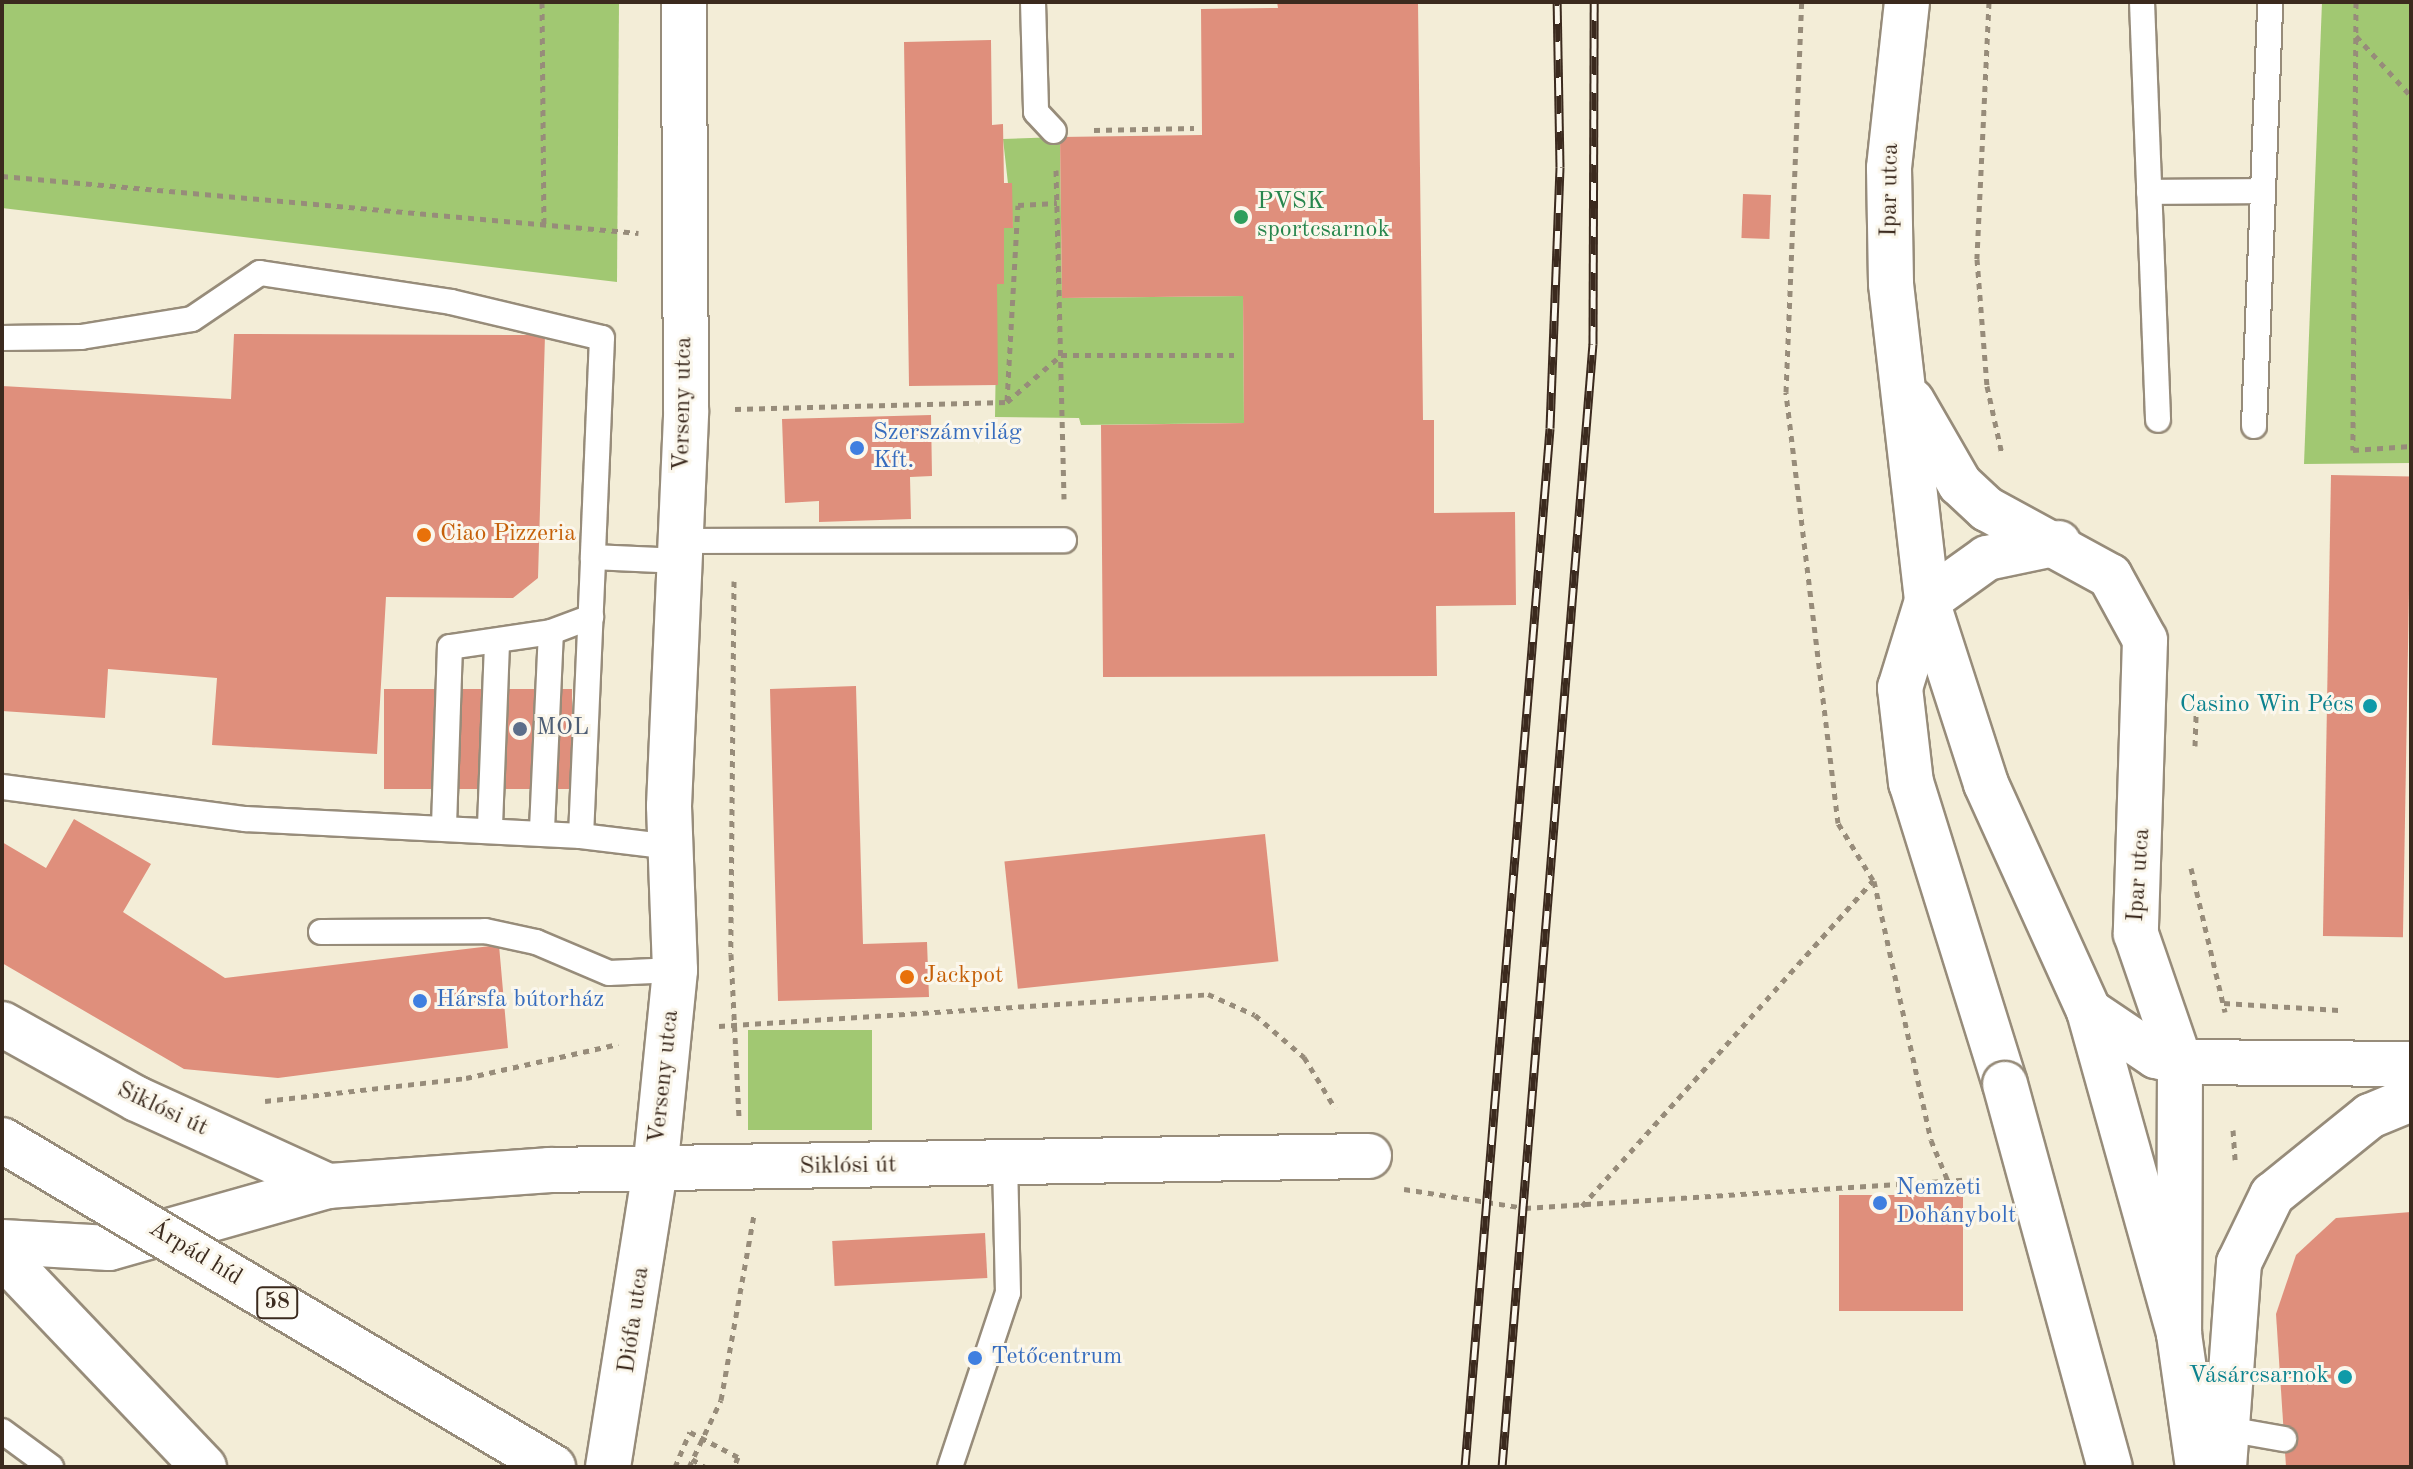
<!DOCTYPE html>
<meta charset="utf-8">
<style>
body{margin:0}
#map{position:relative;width:2413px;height:1469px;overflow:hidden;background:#f3edd7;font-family:"Old Standard TT",serif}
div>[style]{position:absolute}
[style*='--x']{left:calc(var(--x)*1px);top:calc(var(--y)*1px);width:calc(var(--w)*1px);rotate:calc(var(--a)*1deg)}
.green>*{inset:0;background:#a1c872;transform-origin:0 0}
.building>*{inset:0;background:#df8f7c;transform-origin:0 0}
.path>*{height:5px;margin-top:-2.5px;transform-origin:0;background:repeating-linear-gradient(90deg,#978c7a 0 6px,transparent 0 12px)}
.roads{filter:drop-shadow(2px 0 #978c7a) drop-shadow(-2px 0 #978c7a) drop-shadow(0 2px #978c7a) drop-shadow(0 -2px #978c7a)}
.service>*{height:24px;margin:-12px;padding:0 12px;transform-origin:12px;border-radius:12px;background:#fff}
.minor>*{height:44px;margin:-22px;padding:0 22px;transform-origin:22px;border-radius:22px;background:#fff}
.tertiary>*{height:44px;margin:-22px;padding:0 22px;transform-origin:22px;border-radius:22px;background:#fff}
.rail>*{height:9px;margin-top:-4.5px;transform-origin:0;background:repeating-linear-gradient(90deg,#fbf7ec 0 18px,#3b2a1e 0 36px);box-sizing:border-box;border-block:2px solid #3b2a1e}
.bridges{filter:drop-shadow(2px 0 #978c7a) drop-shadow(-2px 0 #978c7a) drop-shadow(0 2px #978c7a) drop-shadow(0 -2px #978c7a)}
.tertiary-bridge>*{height:44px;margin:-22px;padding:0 22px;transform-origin:22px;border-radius:22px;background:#fff}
.primary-bridge>*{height:44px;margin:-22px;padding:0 22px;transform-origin:22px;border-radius:22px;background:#fff}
.dots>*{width:22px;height:22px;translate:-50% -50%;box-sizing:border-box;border:4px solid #fbf7ec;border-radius:50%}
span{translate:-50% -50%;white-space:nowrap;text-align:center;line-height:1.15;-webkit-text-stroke:6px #fbf7ec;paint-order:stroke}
.shield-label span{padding:2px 6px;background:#fbf7ec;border:2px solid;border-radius:6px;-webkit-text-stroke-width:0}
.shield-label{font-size:22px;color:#3b2a1e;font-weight:700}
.street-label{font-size:24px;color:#3b2a1e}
.leisure-label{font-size:24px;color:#27864d}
.left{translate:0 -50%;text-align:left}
.shop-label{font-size:24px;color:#366cbe}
.food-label{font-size:24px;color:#c56008}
.culture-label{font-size:24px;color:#0d838f}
.right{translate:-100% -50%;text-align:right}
.service-label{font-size:24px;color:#4e5e75}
.frame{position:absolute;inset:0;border:4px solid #3b2a1e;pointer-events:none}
</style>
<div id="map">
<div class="green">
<div style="clip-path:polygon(2px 2px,619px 2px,617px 282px,2px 208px)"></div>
<div style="clip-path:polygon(2322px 2px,2411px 2px,2411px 463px,2304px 464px)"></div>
<div style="clip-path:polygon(1060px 137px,1062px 298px,1243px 296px,1244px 423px,1081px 425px,1079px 418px,995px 417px,997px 284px,1004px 283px,1004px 228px,1013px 228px,1003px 139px)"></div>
<div style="left:748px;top:1030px;width:124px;height:100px"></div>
</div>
<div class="building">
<div style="clip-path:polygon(1277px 2px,1418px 2px,1423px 420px,1434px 420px,1434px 513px,1515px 512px,1516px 605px,1436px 606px,1437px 676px,1103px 677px,1101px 425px,1244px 423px,1243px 296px,1062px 298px,1060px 137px,1202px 135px,1201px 9px,1278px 8px)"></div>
<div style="clip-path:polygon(991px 40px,992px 125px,1003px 124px,1004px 183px,1012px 183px,1013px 228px,1004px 228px,1004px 284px,997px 284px,998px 385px,909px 386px,904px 42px)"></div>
<div style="left:1743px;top:194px;width:28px;height:44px;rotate:2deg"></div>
<div style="clip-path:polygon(234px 334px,545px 335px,538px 578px,513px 598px,386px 597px,377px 754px,212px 745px,217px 678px,108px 669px,105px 718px,2px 711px,2px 386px,231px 399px)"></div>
<div style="clip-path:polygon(931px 415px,932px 476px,910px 477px,911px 519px,819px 522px,819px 501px,785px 503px,782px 419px)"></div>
<div style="left:2331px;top:475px;width:80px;height:461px;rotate:1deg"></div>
<div style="clip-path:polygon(856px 686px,863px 944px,927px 942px,929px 997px,778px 1001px,770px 689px)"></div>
<div style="left:384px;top:689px;width:188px;height:100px"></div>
<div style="clip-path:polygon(74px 819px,151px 864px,123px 912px,225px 978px,499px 945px,508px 1048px,278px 1078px,184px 1069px,2px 963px,2px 842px,46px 868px)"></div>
<div style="left:1265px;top:834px;width:128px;height:262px;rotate:84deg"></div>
<div style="left:1963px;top:1195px;width:116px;height:124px;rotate:90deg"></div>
<div style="clip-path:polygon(2411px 1212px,2411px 1467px,2286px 1467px,2276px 1314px,2296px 1255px,2336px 1218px)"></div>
<div style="left:985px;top:1233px;width:45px;height:153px;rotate:87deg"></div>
</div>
<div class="path">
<div style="--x:542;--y:2;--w:223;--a:89.5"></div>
<div style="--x:1989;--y:2;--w:257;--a:92.7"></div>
<div style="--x:1977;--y:259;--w:127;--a:85.5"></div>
<div style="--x:1987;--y:386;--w:70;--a:77.6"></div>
<div style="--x:2356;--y:2;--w:448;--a:90.4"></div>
<div style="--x:2353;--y:450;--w:58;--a:-3.9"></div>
<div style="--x:2356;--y:36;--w:81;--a:47.5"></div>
<div style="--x:1094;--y:130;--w:100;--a:-1.1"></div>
<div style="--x:1056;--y:170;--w:329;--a:88.6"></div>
<div style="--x:2;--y:176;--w:639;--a:5.12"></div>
<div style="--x:1007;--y:401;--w:196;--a:-86.8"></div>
<div style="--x:1018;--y:205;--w:39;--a:-3"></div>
<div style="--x:735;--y:409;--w:272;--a:-1.5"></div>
<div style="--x:1007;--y:402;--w:72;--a:-41"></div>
<div style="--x:1061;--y:355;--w:173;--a:0"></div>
<div style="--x:734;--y:581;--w:373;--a:90.5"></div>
<div style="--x:731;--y:954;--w:165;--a:87.2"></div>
<div style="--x:2195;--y:746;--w:38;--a:-88"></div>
<div style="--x:2191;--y:868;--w:148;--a:76.7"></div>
<div style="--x:1874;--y:881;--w:265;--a:77.6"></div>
<div style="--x:1931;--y:1140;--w:44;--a:67.5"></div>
<div style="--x:2224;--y:1003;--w:115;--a:3.5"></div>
<div style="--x:719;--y:1026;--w:490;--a:-3.7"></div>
<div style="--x:1208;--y:994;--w:51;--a:24.1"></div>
<div style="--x:1255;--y:1015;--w:65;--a:40.6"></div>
<div style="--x:1304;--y:1057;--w:60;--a:58.7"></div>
<div style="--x:265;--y:1101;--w:202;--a:-6.5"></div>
<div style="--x:466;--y:1078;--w:156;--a:-12.6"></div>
<div style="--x:2233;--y:1130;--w:30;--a:86"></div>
<div style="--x:1404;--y:1189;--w:122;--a:8.9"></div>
<div style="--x:1525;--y:1208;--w:455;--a:-3.7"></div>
<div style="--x:1582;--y:1206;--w:437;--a:-48.2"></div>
<div style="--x:1873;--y:880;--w:67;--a:-121.6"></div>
<div style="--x:1838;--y:823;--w:434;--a:-96.9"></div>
<div style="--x:1786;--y:392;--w:390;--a:-87.7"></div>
<div style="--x:692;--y:1459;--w:15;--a:32"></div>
<div style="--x:675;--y:1467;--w:38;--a:-67"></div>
<div style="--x:690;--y:1432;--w:54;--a:27.5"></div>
<div style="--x:738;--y:1457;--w:11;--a:112"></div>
<div style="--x:689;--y:1467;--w:74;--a:-64.5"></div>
<div style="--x:721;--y:1400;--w:189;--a:-79.9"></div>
</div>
<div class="roads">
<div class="service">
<div style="--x:1033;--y:2;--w:110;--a:88.4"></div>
<div style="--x:1036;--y:112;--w:26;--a:47"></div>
<div style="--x:2142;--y:2;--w:418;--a:87.8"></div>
<div style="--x:2149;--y:192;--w:114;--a:-0.5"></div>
<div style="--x:2;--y:338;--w:79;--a:-0.7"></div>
<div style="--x:81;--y:337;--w:112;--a:-9.2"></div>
<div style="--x:192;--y:319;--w:82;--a:-34.1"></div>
<div style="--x:260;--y:273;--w:193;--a:8.6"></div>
<div style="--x:451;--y:302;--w:155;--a:13.4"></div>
<div style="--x:602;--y:338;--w:219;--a:92.4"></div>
<div style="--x:2254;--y:426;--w:424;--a:-87.8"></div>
<div style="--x:680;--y:541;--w:384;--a:-0.1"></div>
<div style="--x:2;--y:787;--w:245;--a:7.5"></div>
<div style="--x:245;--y:819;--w:336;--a:2.9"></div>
<div style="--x:444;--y:826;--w:179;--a:-88.1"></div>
<div style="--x:450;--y:647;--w:102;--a:-8.4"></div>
<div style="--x:551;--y:632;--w:43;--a:-20.6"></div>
<div style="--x:490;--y:826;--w:185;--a:-87.8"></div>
<div style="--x:542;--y:829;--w:197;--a:-87.4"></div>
<div style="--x:655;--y:845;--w:75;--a:-173.1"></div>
<div style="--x:581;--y:836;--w:279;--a:-87.5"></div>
<div style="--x:593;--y:557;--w:87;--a:2.6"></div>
<div style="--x:321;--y:932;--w:164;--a:-0.3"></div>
<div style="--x:485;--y:931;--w:52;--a:12.2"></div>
<div style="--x:536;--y:942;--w:79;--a:23"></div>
<div style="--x:609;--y:973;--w:66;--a:-2.6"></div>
<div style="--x:2227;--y:1429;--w:58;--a:10"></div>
<div style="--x:2;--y:1431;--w:61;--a:36.3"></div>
<div style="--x:950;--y:1467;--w:183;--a:-71.6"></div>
<div style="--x:1008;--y:1293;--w:130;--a:-91.3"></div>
</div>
<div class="minor">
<div style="--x:2;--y:1024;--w:154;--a:29.1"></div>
<div style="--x:137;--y:1099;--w:210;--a:24.5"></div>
<div style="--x:2;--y:1242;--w:107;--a:3.2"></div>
<div style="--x:109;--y:1248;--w:228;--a:-15.8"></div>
<div style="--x:328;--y:1186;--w:222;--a:-4.1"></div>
<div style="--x:549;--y:1170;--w:820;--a:-0.98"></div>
<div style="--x:2;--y:1255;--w:293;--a:46.4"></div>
<div style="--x:608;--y:1467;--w:300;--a:-81"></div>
<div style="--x:655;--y:1171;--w:202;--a:-84.3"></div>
<div style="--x:675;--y:970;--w:164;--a:-92.1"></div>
<div style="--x:669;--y:806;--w:396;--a:-87.5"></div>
<div style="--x:686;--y:410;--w:408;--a:-90.3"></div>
</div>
<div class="tertiary">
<div style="--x:1907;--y:2;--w:167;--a:96.2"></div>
<div style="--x:1889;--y:168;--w:116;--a:89"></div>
<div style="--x:1891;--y:284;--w:319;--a:83.5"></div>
<div style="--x:1927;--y:601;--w:192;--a:72.1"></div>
<div style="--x:1986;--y:784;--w:249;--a:65.6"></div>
<div style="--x:2089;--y:1011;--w:335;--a:74.4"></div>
<div style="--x:1912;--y:401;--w:96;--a:60"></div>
<div style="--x:1960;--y:484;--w:37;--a:43"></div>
<div style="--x:1987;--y:509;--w:140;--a:28.6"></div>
<div style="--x:2110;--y:576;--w:73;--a:61.3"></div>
<div style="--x:2145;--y:640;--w:294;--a:91.8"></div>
<div style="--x:2136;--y:934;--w:135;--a:71"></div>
<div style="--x:2180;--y:1062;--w:272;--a:90.2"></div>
<div style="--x:2179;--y:1334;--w:134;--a:81.9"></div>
<div style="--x:2089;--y:1011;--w:81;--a:33.9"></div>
<div style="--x:2156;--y:1056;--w:25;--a:14"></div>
<div style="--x:2180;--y:1062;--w:231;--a:0.5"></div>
<div style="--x:2005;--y:1084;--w:315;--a:-107.3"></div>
<div style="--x:1911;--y:783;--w:96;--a:-96.6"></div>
<div style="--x:1900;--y:688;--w:91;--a:-72.8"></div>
<div style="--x:1927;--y:601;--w:74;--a:-35.6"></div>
<div style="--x:1987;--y:558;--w:73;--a:-11.9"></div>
<div style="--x:2224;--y:1467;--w:205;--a:-85.8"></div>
<div style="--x:2239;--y:1263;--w:76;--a:-64.1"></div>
<div style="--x:2272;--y:1195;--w:126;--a:-38.9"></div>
<div style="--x:2370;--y:1116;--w:44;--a:-22.5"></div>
</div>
</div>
<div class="rail">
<div style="--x:1465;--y:1467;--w:1042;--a:-85.32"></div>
<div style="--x:1550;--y:428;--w:261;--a:-87.8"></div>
<div style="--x:1560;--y:167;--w:165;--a:-91"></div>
<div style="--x:1502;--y:1467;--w:1127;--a:-85.37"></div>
<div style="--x:1593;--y:344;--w:342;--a:-89.8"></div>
</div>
<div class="bridges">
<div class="tertiary-bridge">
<div style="--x:2005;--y:1084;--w:397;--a:74.7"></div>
</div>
<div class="primary-bridge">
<div style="--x:2;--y:1140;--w:641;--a:30.69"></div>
</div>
</div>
<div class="dots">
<div style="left:1241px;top:217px;background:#2e9e5b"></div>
<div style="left:857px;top:448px;background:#3f7fe0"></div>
<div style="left:424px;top:535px;background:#e8710a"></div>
<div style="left:2370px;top:706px;background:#0f9aa8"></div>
<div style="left:520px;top:729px;background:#5c6f8a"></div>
<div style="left:907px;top:977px;background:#e8710a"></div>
<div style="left:420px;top:1001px;background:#3f7fe0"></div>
<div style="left:1880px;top:1203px;background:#3f7fe0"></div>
<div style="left:975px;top:1358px;background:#3f7fe0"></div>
<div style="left:2345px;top:1377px;background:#0f9aa8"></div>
</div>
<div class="shield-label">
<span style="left:277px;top:1303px">58</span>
</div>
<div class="street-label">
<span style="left:1891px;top:190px;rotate:-89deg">Ipar utca</span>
<span style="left:684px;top:404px;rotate:-89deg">Verseny utca</span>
<span style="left:2140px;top:875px;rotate:-86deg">Ipar utca</span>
<span style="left:665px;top:1077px;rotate:-84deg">Verseny utca</span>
<span style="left:162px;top:1110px;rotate:25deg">Siklósi út</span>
<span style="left:848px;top:1167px;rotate:-1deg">Siklósi út</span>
<span style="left:195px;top:1254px;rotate:31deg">Árpád híd</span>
<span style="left:635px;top:1320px;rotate:-82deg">Diófa utca</span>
</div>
<div class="leisure-label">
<span class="left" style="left:1257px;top:217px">PVSK<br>sportcsarnok</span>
</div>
<div class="shop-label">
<span class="left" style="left:873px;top:448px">Szerszámvilág<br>Kft.</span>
<span class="left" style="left:436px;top:1001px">Hársfa bútorház</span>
<span class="left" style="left:1896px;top:1203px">Nemzeti<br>Dohánybolt</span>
<span class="left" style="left:991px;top:1358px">Tetőcentrum</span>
</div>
<div class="food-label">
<span class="left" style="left:440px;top:535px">Ciao Pizzeria</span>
<span class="left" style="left:923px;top:977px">Jackpot</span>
</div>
<div class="culture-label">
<span class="right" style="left:2354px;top:706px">Casino Win Pécs</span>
<span class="right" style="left:2329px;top:1377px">Vásárcsarnok</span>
</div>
<div class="service-label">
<span class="left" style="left:536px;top:729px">MOL</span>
</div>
<div class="frame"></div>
</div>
